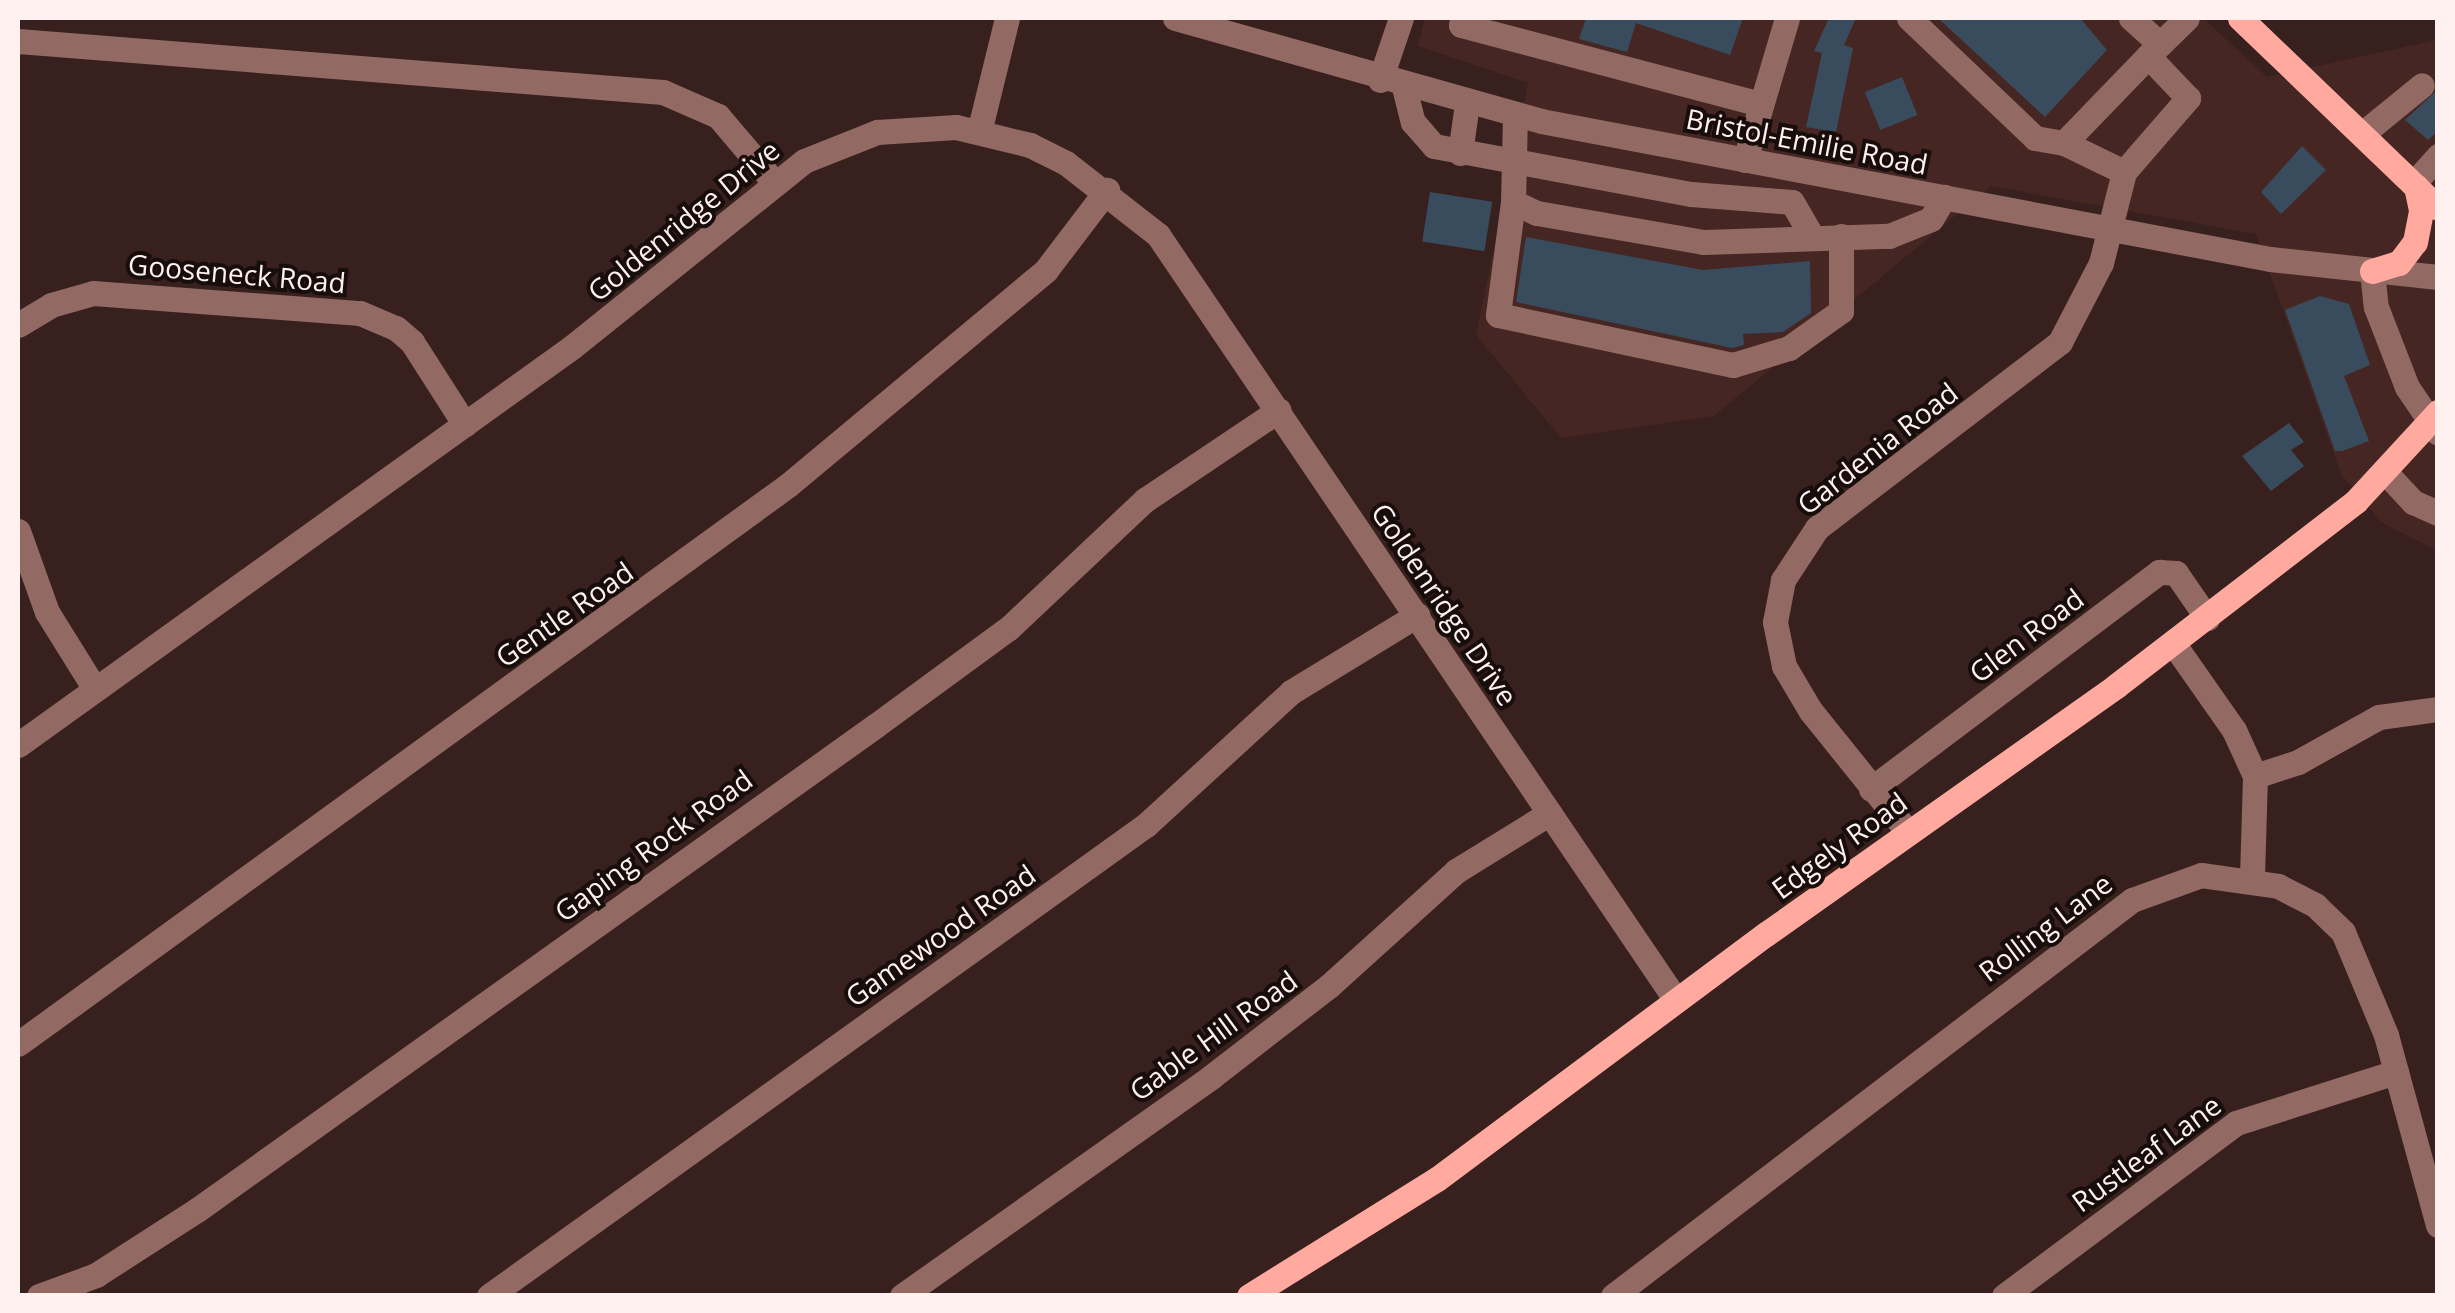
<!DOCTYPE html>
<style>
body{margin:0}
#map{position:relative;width:2455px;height:1313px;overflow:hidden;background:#37201d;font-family:"Open Sans",sans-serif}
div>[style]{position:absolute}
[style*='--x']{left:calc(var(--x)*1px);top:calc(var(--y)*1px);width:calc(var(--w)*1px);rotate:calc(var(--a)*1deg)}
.built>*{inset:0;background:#452623}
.building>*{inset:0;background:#394c5d;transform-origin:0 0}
.minor>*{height:25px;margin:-12.5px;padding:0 12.5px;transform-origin:12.5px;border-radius:12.5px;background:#926963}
.major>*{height:25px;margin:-12.5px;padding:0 12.5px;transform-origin:12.5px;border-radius:12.5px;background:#ffa99f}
span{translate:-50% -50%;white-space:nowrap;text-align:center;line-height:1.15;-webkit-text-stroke:8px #170d0b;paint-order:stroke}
.street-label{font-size:28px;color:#fef1ef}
.frame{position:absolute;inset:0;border:20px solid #fef1ef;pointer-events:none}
</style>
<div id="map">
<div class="built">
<div style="clip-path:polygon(1425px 18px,2203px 18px,2267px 77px,2437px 40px,2437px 550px,2381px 522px,2341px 474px,2256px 234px,1991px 186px,1714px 416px,1561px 438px,1476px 335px,1528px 83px,1418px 46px)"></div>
</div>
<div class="building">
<div style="clip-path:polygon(1586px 18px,1743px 18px,1730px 55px,1636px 23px,1627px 52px,1579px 39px)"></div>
<div style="clip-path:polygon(1829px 18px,1856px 18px,1844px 45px,1853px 48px,1836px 132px,1806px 127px,1822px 53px,1814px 51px)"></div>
<div style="clip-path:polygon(1938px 18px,2080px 18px,2107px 50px,2045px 117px)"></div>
<div style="left:1902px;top:77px;width:41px;height:40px;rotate:68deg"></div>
<div style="clip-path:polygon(2438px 89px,2438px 131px,2428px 140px,2405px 120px)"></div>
<div style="clip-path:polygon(2302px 146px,2326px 170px,2281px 214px,2261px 192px)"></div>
<div style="left:1430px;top:192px;width:63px;height:50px;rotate:9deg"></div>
<div style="clip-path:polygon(1526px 237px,1703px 270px,1810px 261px,1811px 313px,1783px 332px,1743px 334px,1744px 345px,1732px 348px,1516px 302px)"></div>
<div style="clip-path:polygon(2320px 296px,2349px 304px,2370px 365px,2344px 376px,2369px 441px,2342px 451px,2335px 451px,2285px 310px)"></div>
<div style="clip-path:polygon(2289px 423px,2304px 442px,2291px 450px,2304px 466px,2271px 491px,2242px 456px)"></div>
</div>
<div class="minor">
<div style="--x:1175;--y:18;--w:380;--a:15.7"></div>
<div style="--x:1541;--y:121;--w:742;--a:10.72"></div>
<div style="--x:2270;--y:259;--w:169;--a:6.1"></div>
<div style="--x:1463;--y:18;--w:7;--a:106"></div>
<div style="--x:1461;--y:25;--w:310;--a:14.8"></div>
<div style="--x:1909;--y:18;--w:174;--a:43.6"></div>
<div style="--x:2035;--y:138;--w:29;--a:10"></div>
<div style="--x:2131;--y:18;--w:39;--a:42"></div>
<div style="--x:18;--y:41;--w:647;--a:4.52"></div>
<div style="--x:663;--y:92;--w:60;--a:23.6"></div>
<div style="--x:718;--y:116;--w:87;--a:49.7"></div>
<div style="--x:1380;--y:80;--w:65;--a:-71.3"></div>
<div style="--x:1404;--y:87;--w:36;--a:76"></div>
<div style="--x:1413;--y:122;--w:32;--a:49"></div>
<div style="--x:1434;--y:146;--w:261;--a:10.6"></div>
<div style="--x:1691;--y:194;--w:101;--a:4.5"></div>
<div style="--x:1792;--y:202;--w:39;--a:60"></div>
<div style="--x:1515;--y:114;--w:88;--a:91.3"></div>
<div style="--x:1513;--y:202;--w:26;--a:25"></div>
<div style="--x:1537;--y:213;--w:169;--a:9.9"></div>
<div style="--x:1704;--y:242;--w:185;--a:-1.9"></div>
<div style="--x:1889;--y:236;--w:45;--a:-22"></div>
<div style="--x:1931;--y:219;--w:26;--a:-59"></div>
<div style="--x:979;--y:132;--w:117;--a:-76.2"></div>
<div style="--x:2362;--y:134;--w:77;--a:-39.2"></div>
<div style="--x:1460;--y:153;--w:49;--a:-81.9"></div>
<div style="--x:1745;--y:160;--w:148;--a:-73.5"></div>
<div style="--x:2124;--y:172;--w:67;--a:-154.2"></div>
<div style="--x:2064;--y:143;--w:121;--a:-46"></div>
<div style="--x:2413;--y:184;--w:38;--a:-48"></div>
<div style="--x:1513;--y:202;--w:114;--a:97.6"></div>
<div style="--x:1498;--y:315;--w:240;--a:12"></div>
<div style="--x:1733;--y:365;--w:59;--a:-16.9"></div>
<div style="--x:1789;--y:348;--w:64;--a:-35.4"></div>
<div style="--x:1841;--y:311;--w:75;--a:-90"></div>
<div style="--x:2372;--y:271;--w:36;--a:84"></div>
<div style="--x:2376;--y:307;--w:86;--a:68.8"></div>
<div style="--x:2407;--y:387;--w:55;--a:56"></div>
<div style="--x:18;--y:325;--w:39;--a:-31"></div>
<div style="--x:51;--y:305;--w:44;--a:-15.9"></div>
<div style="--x:93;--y:293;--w:268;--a:4.3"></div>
<div style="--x:360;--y:313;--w:39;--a:23"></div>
<div style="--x:396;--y:328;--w:21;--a:41"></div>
<div style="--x:412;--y:342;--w:98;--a:57.4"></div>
<div style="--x:2386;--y:473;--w:40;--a:47"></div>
<div style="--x:2413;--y:502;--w:27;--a:24"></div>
<div style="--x:18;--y:531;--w:86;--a:70.3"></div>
<div style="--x:47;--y:612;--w:91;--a:58.1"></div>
<div style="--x:2173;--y:643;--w:106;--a:55"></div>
<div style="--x:2234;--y:730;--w:51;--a:65.5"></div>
<div style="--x:2255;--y:776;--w:103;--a:91.7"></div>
<div style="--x:18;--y:745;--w:682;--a:-35.69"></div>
<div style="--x:572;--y:347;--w:297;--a:-38.7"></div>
<div style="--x:804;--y:161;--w:79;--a:-21.7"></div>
<div style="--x:877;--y:132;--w:79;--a:-3.6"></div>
<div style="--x:956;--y:127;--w:76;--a:13.7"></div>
<div style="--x:1030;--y:145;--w:40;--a:26.6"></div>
<div style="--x:1066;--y:163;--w:117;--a:38"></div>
<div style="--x:1158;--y:235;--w:924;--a:55.9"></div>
<div style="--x:2255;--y:776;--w:45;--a:-18"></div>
<div style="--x:2298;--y:762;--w:93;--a:-29.1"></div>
<div style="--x:2379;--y:717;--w:60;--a:-7.7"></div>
<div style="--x:1871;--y:789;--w:361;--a:-37"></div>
<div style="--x:2159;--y:572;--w:17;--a:3"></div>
<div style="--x:2176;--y:573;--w:55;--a:55.4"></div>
<div style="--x:1908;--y:832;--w:156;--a:-128.8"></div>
<div style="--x:1810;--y:710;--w:51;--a:-120.6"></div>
<div style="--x:1784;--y:666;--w:45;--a:-101.6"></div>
<div style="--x:1775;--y:622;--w:43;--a:-79.2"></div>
<div style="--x:1783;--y:580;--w:62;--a:-56.8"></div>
<div style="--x:1817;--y:528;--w:306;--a:-37.4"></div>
<div style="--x:2060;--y:342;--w:89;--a:-62.6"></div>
<div style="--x:2101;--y:263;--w:94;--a:-75.8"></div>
<div style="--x:2124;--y:172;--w:98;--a:-49.1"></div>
<div style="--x:2188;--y:98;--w:58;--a:-133.6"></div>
<div style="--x:2148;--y:56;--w:54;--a:-44.3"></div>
<div style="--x:18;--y:1044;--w:950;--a:-35.97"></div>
<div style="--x:787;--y:486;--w:337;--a:-39.8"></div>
<div style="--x:1046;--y:270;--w:101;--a:-52.7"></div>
<div style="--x:39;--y:1296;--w:61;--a:-20.2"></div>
<div style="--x:96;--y:1275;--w:120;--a:-32.8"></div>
<div style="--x:197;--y:1210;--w:833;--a:-35.52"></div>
<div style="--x:875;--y:726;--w:166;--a:-36.2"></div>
<div style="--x:1009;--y:628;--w:187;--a:-43.3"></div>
<div style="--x:1145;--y:500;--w:161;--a:-33.9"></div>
<div style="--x:489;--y:1296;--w:808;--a:-35.64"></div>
<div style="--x:1146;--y:825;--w:197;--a:-42.5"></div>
<div style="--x:1291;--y:692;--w:148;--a:-31.4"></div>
<div style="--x:902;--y:1296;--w:379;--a:-35.3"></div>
<div style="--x:1211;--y:1077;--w:150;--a:-37.7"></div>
<div style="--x:1330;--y:985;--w:170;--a:-42.1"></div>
<div style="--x:1456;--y:871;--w:110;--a:-31.7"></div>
<div style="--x:1613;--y:1296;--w:653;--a:-37.34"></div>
<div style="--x:2132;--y:900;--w:73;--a:-19.9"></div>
<div style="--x:2201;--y:875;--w:78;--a:8.1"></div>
<div style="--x:2278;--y:886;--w:42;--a:27.2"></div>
<div style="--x:2315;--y:905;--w:39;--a:44"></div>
<div style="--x:2343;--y:932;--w:112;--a:67.3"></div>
<div style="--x:2386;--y:1035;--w:197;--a:74.7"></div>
<div style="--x:2004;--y:1296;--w:289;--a:-36.7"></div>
<div style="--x:2236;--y:1123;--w:168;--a:-17.7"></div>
</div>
<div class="major">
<div style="--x:2240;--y:18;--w:274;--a:43.8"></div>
<div style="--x:2372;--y:271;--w:28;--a:-17"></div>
<div style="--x:2399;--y:263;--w:26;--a:-53"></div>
<div style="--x:2415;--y:242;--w:33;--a:-79"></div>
<div style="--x:2421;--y:210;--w:24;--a:-102"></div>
<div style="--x:1249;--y:1296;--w:221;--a:-31.9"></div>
<div style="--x:1437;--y:1179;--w:410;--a:-36.7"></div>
<div style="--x:1766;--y:934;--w:429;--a:-35.3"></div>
<div style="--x:2116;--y:686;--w:303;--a:-37.6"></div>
<div style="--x:2356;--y:501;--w:121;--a:-47.3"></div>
</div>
<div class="street-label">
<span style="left:1807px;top:141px;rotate:11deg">Bristol-Emilie Road</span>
<span style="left:683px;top:220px;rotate:-39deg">Goldenridge Drive</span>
<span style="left:237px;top:273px;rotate:5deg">Gooseneck Road</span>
<span style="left:1877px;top:448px;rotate:-38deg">Gardenia Road</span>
<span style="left:1445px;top:604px;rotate:56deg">Goldenridge Drive</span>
<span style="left:564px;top:614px;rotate:-35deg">Gentle Road</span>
<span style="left:2026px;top:635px;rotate:-37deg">Glen Road</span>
<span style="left:653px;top:845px;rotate:-36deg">Gaping Rock Road</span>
<span style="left:1839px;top:845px;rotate:-36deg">Edgely Road</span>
<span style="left:2045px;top:927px;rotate:-37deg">Rolling Lane</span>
<span style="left:940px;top:935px;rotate:-35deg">Gamewood Road</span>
<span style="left:1213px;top:1035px;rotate:-36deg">Gable Hill Road</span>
<span style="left:2146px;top:1153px;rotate:-36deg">Rustleaf Lane</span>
</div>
<div class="frame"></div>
</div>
